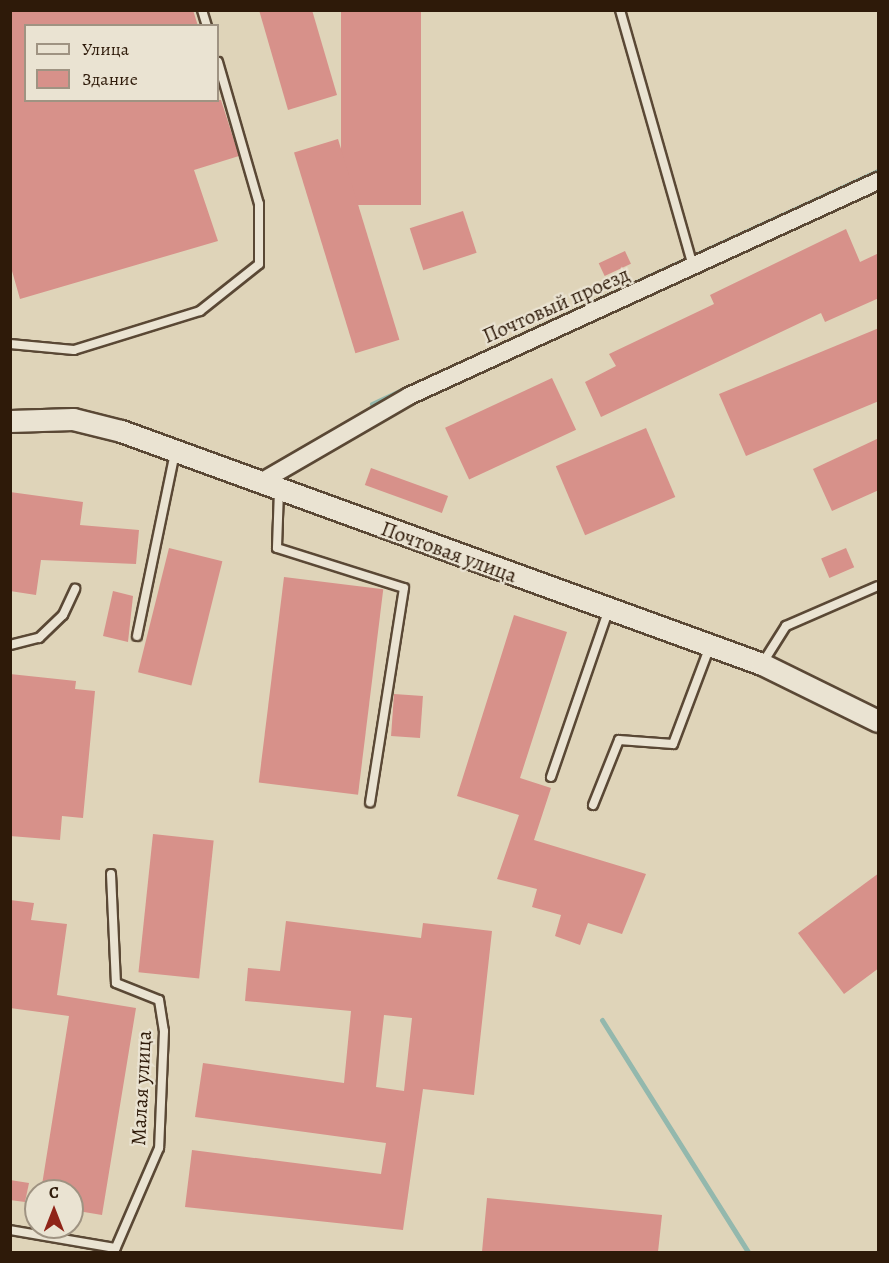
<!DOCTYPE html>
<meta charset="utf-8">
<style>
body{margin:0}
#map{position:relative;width:889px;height:1263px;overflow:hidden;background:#dfd4b9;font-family:Alegreya,serif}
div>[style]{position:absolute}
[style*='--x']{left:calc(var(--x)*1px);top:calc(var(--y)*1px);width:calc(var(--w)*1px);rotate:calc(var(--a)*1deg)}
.stream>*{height:5px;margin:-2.5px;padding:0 2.5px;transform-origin:2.5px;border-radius:2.5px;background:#93b8ad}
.building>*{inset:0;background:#d7918a;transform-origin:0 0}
.roads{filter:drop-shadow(2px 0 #5a4835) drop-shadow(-2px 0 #5a4835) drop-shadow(0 2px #5a4835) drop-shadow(0 -2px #5a4835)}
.service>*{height:8px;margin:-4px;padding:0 4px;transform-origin:4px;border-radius:4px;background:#eae3d2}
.minor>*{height:16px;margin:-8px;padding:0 8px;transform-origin:8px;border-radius:8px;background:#eae3d2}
.tertiary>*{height:21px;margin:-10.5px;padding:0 10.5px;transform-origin:10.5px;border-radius:10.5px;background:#eae3d2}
span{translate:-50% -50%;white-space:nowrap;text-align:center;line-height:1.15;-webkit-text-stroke:4.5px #eae3d2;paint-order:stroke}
.street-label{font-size:21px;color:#2e1a09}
.frame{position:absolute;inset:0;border:12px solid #2e1a09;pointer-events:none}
.legend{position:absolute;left:24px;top:24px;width:195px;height:78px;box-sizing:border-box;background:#eae3d2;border:2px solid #9f9382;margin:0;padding:8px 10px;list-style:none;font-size:18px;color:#2e1a09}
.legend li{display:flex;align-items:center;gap:12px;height:30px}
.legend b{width:30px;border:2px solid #9f9382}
.north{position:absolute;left:24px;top:1179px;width:60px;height:60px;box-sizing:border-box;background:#eae3d2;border:2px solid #9f9382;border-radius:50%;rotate:0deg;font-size:16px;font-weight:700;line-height:24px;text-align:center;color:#2e1a09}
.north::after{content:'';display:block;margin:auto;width:21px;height:27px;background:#8f2418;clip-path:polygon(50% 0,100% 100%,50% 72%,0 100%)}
</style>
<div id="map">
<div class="stream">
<div style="--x:493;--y:348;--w:424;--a:-24.7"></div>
<div style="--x:372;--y:404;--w:40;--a:-25"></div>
<div style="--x:602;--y:1020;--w:274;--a:57.8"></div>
</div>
<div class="building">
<div style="clip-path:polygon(10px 10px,193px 10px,198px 26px,26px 26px,26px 100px,221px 100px,239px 156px,194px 170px,218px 241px,20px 299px,10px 264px)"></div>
<div style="clip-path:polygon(259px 10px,312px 10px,337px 95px,288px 110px)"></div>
<div style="left:341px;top:10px;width:80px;height:195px"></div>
<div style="left:338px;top:139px;width:210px;height:46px;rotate:73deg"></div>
<div style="left:463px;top:211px;width:44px;height:56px;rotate:72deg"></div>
<div style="clip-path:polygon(846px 229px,860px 262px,879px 253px,879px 298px,825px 322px,821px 313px,601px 417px,585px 382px,616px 366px,609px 354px,714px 304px,710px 295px)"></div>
<div style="left:625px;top:251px;width:14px;height:29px;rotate:65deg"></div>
<div style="clip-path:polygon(879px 328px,879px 401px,746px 456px,719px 394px)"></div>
<div style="left:552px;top:378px;width:57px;height:118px;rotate:65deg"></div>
<div style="left:646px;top:428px;width:75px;height:98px;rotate:67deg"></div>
<div style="clip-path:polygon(879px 438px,879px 490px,832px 511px,813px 469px)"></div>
<div style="left:371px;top:468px;width:82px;height:18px;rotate:20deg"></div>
<div style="clip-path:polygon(10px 492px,83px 502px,80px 525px,139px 530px,136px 564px,41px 560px,36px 595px,10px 591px)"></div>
<div style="left:169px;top:548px;width:55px;height:128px;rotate:14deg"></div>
<div style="left:846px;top:548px;width:21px;height:27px;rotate:67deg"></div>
<div style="left:284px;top:577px;width:100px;height:207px;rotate:7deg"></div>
<div style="clip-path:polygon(113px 591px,133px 596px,128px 642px,103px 636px)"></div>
<div style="clip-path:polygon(514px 615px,567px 632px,520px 778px,551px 788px,534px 840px,646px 874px,622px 934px,588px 923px,580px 945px,555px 936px,561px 915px,532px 907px,537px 889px,497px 879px,519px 815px,457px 796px)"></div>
<div style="clip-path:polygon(10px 674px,76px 681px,75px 689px,95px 691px,83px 818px,62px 816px,60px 840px,10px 836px)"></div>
<div style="left:394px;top:694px;width:29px;height:42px;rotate:4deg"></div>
<div style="left:153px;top:834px;width:61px;height:139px;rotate:6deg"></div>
<div style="clip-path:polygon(879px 873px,879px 968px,844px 994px,798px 933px)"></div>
<div style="clip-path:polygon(10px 900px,34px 903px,31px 920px,67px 924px,57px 995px,136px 1008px,102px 1215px,72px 1210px,72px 1191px,41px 1191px,69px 1016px,10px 1008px)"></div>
<div style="clip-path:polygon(evenodd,286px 921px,421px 938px,423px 923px,492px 931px,474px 1095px,423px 1089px,403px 1230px,185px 1207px,192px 1150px,381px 1174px,386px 1143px,195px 1117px,203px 1063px,344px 1083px,351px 1011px,245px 1001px,248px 968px,280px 971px,286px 921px,384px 1015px,412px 1018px,404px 1091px,376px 1087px,384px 1015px)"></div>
<div style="clip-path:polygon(10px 1180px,29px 1183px,25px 1202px,10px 1200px)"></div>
<div style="clip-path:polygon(487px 1198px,662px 1215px,658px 1252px,482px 1252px)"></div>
</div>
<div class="roads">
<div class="service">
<div style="--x:202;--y:10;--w:17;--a:73"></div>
<div style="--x:620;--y:10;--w:266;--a:74.1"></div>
<div style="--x:10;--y:344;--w:64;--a:5.4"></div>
<div style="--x:74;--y:350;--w:132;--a:-17.2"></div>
<div style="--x:200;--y:311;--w:75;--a:-38.5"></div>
<div style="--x:259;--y:264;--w:60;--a:-90"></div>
<div style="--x:259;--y:204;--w:148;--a:-106.1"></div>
<div style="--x:279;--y:490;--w:58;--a:92"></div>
<div style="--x:277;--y:548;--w:133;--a:17.5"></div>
<div style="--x:404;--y:588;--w:217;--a:99"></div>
<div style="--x:137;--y:636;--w:188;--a:-78.3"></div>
<div style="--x:10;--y:645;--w:30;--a:-14"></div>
<div style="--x:39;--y:638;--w:33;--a:-44"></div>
<div style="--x:63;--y:615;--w:29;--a:-65"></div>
<div style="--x:762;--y:664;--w:45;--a:-57.7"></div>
<div style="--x:786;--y:626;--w:100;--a:-23.5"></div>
<div style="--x:551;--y:777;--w:178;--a:-71"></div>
<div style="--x:593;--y:805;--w:70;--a:-68.2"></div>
<div style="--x:619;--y:740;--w:54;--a:4.2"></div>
<div style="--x:673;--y:744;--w:105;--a:-69.3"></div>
<div style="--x:111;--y:874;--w:109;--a:87.4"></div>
<div style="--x:116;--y:983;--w:46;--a:21.6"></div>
<div style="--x:159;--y:1000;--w:31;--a:81"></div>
<div style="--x:164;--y:1031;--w:117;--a:92.4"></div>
<div style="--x:159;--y:1148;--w:113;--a:113.4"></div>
<div style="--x:10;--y:1230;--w:107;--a:9.7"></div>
</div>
<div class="minor">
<div style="--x:259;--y:483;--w:173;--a:-30.1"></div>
<div style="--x:409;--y:396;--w:516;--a:-24.63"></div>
</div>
<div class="tertiary">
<div style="--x:10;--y:421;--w:63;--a:-1.8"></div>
<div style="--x:73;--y:419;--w:49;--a:14"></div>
<div style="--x:121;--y:431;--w:682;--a:19.98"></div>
<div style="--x:762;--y:664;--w:129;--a:26.2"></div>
</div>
</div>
<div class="street-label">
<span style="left:556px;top:305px;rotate:-24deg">Почтовый проезд</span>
<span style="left:449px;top:552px;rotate:20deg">Почтовая улица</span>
<span style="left:141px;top:1088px;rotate:-87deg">Малая улица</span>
</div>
<div class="frame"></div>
<ul class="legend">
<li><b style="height:8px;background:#eae3d2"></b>Улица</li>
<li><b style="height:16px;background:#d7918a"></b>Здание</li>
</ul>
<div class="north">С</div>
</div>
